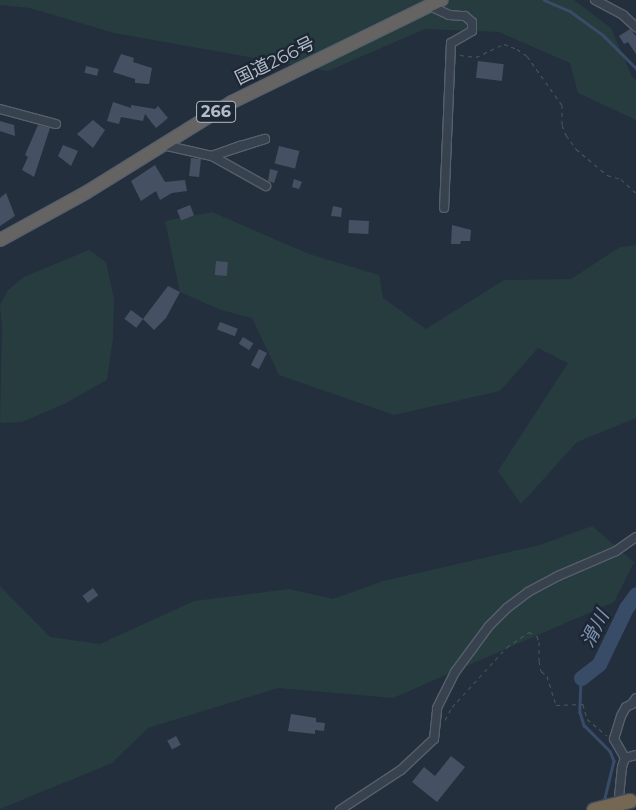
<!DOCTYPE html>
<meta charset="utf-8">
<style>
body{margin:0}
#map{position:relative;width:636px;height:810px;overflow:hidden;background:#242f3e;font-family:Montserrat,"Noto Sans JP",sans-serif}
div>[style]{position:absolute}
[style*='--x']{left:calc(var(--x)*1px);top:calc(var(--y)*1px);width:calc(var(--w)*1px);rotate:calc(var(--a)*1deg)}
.green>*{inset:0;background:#263c3f}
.stream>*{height:2.5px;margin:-1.25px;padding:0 1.25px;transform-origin:1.25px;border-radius:1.25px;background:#394c67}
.river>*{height:15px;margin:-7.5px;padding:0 7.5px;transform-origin:7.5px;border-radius:7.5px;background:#394c67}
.building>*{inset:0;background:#455162;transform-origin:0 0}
.path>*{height:1px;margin-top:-0.5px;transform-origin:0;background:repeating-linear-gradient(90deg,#44595c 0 4px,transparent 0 8px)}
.roads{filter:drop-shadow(1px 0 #565f6c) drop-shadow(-1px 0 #565f6c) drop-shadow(0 1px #565f6c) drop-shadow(0 -1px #565f6c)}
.minor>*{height:8px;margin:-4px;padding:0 4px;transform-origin:4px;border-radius:4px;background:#38414e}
.trunk>*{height:12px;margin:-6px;padding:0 6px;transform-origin:6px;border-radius:6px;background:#656462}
.bridges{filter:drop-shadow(1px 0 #434c59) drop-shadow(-1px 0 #434c59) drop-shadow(0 1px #434c59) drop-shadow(0 -1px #434c59)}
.motorway-bridge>*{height:14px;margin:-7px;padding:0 7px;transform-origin:7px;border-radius:7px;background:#746855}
span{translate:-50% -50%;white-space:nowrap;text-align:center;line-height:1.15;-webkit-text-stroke:4.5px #1d2633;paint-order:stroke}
.shield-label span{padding:1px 4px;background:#1d2633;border:1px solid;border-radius:4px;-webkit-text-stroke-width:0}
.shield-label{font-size:16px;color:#b4bcc9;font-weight:700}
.street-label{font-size:18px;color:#b4bcc9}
.water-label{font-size:19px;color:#7c92b1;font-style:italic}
</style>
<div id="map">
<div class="green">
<div style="clip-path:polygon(0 0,574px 0,611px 28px,632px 77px,636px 80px,636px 120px,578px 93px,570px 63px,499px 32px,425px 29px,328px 71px,114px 33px,30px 8px,0 5px)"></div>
<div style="clip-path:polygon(212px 212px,309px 254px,379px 275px,383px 298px,426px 329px,504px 280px,571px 279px,620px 247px,636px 245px,636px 418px,577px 442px,521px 504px,498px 471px,568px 363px,538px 348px,500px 391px,394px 415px,279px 375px,252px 318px,221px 310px,180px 292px,165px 221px)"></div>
<div style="clip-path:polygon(89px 250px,106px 262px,114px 299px,113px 338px,107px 380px,64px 404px,22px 422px,0 423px,2px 328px,0 305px,8px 290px,24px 277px)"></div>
<div style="clip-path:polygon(592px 526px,634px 562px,614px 602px,393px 698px,278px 688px,148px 728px,112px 763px,0 809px,0 586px,50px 637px,100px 644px,194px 601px,289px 589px,333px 599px,383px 581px,540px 545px)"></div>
</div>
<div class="stream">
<div style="--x:544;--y:0;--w:28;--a:23"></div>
<div style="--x:570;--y:11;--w:41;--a:36"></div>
<div style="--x:603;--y:35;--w:47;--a:45"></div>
<div style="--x:581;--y:678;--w:34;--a:92"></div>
<div style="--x:580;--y:712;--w:14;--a:73"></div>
<div style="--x:584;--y:725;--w:37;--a:45"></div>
<div style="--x:610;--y:751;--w:11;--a:68"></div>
<div style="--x:614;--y:761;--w:42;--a:103.7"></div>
</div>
<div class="river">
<div style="--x:581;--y:678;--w:23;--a:-38"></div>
<div style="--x:599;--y:664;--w:62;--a:-64.3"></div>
<div style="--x:626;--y:608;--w:17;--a:-54"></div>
</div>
<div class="building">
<div style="clip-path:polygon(630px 29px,636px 36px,636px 54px,628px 42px,624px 44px,619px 36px)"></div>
<div style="clip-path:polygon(121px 54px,134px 58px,133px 62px,152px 68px,149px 84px,135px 83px,135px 79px,113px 72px)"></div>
<div style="left:478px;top:61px;width:26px;height:17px;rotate:7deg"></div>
<div style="left:86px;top:66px;width:13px;height:7px;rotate:13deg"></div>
<div style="clip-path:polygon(113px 102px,131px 108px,131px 105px,155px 109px,158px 106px,168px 118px,156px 128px,145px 114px,143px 121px,121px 117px,119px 124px,107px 121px)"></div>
<div style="clip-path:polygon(93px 120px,105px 130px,93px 148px,77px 134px)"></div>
<div style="clip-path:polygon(0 121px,14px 125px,15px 136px,0 131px)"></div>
<div style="clip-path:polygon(38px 125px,50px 128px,34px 177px,22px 170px,28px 157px,25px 155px)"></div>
<div style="clip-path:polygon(63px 145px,78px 151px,71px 166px,58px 156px)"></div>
<div style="left:279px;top:146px;width:21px;height:18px;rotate:14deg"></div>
<div style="left:191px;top:158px;width:10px;height:18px;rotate:6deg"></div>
<div style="clip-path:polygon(155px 165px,165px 182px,185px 180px,187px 191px,172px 193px,160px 200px,156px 191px,141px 201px,131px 181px)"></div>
<div style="clip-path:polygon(270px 169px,278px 171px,274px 183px,268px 181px)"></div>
<div style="clip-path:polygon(294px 179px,302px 182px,299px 189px,292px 187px)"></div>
<div style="clip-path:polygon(6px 193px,15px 216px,0 226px,0 198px)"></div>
<div style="left:190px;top:205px;width:11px;height:14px;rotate:68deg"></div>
<div style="clip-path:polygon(333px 206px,342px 208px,341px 217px,331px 216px)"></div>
<div style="left:349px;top:220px;width:20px;height:13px;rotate:3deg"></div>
<div style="clip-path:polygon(452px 225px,471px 230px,470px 241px,461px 241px,460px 244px,451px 244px)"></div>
<div style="left:216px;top:261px;width:12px;height:14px;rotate:5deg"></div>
<div style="clip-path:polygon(168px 286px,180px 292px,166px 318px,154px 330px,143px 319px)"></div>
<div style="left:131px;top:310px;width:15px;height:11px;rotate:37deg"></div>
<div style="left:220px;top:322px;width:19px;height:8px;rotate:21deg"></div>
<div style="left:243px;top:337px;width:12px;height:8px;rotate:31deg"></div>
<div style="left:259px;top:349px;width:9px;height:18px;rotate:27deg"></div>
<div style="left:93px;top:588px;width:9px;height:13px;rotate:54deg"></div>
<div style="clip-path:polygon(291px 714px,316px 718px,316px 722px,325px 723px,324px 731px,315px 730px,315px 734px,288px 731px)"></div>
<div style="left:176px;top:736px;width:10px;height:10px;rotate:61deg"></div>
<div style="clip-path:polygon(451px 756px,465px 767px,437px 802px,412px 782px,424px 767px,435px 776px)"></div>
</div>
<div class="path">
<div style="--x:460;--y:55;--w:16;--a:7"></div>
<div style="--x:476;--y:57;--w:31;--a:-25"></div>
<div style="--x:504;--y:44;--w:14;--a:21"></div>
<div style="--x:517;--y:49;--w:12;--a:35"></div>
<div style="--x:527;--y:56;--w:60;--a:54.5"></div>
<div style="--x:562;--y:105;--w:20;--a:90"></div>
<div style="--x:562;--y:125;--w:11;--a:68"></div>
<div style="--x:566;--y:135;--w:17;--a:54"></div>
<div style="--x:576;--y:149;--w:40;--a:40"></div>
<div style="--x:607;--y:175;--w:15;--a:16"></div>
<div style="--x:621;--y:179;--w:21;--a:43"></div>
<div style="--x:445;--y:720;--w:15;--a:-62"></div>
<div style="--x:452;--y:707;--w:81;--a:-47.5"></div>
<div style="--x:507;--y:647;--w:27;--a:-34"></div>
<div style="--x:529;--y:632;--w:9;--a:27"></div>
<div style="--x:537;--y:636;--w:6;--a:72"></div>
<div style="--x:539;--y:642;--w:19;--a:90"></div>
<div style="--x:539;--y:661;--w:10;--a:79"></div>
<div style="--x:541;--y:671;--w:8;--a:40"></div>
<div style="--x:547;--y:676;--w:30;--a:73"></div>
<div style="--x:556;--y:705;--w:27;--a:-2"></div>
<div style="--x:583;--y:704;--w:16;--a:75"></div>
<div style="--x:587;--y:719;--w:26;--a:40"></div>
</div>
<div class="roads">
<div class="minor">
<div style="--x:595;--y:0;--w:32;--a:28"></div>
<div style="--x:623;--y:15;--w:18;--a:43"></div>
<div style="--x:430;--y:6;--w:21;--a:25"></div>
<div style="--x:449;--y:15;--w:16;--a:4"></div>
<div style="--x:465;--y:16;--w:9;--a:41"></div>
<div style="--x:472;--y:22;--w:9;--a:90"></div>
<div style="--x:472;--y:31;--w:24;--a:150"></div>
<div style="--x:451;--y:43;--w:165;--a:92.4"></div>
<div style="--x:0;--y:109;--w:58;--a:15"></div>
<div style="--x:163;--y:145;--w:50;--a:12.7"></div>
<div style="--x:212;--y:156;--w:30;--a:-20"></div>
<div style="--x:240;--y:146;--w:26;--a:-16"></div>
<div style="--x:265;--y:139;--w:56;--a:162.2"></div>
<div style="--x:212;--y:156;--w:62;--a:29.1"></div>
<div style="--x:625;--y:758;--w:11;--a:-15"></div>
<div style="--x:618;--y:807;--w:40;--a:-84.3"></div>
<div style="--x:622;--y:767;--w:9;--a:-72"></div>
<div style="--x:625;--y:758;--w:22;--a:-120"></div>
<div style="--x:614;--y:739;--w:24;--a:-73"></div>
<div style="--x:621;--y:716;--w:10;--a:-61"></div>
<div style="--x:626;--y:707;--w:7;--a:-27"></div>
<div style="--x:632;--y:704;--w:7;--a:-56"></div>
<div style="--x:340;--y:810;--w:73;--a:-33.3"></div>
<div style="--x:401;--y:770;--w:45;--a:-43.2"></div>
<div style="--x:434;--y:739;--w:31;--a:-84"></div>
<div style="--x:437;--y:708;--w:40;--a:-63.4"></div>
<div style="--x:455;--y:672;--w:57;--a:-53.5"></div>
<div style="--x:489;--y:626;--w:25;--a:-45"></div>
<div style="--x:507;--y:608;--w:26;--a:-37"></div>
<div style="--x:528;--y:592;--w:34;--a:-28"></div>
<div style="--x:558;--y:576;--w:63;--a:-23.3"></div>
<div style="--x:616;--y:551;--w:24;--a:-35"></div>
</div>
<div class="trunk">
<div style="--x:0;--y:240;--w:99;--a:-28.9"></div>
<div style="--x:87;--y:192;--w:171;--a:-31.8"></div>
<div style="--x:232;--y:102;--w:233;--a:-26"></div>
</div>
</div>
<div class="bridges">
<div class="motorway-bridge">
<div style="--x:594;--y:810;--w:37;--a:-14"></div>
</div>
</div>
<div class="shield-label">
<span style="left:216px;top:112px">266</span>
</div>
<div class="street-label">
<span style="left:275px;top:61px;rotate:-26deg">国道266号</span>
</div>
<div class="water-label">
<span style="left:595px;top:629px;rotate:-62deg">滑川</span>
</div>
</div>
